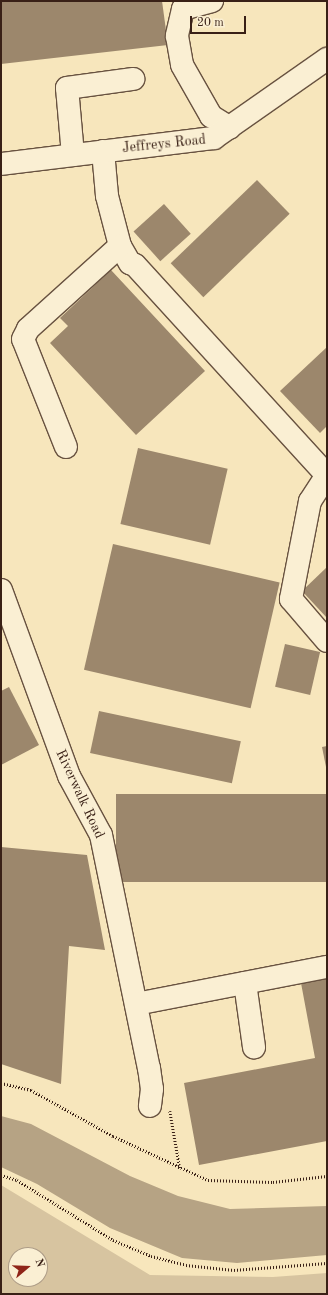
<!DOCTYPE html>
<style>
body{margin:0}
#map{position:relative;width:328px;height:1295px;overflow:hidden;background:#f7e6bc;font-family:"Old Standard TT",serif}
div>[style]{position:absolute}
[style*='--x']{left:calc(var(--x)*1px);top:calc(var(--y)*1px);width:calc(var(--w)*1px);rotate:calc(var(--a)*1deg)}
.green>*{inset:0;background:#d7c4a0}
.water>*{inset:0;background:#b6a384}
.building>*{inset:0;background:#9c876c;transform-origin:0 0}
.path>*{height:2.5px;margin-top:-1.25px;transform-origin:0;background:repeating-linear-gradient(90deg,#392016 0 1px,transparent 0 3px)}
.roads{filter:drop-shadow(1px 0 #685240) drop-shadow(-1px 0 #685240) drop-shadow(0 1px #685240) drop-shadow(0 -1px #685240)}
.minor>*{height:22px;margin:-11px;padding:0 11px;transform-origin:11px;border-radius:11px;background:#faefd3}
span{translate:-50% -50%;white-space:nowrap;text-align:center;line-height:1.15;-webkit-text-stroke:4px #faefd3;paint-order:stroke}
.street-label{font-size:14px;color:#392016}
.frame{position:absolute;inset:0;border:2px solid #392016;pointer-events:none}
.north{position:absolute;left:8px;top:1247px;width:40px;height:40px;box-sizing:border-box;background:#faefd3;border:1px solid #ad9c87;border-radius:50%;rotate:71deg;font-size:11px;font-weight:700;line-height:16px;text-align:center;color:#392016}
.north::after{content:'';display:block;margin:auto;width:14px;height:18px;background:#8f2418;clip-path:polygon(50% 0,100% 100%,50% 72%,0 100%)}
.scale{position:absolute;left:190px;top:16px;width:56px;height:18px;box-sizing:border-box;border:2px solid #392016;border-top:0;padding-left:5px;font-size:12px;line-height:14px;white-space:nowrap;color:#392016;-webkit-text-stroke:3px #faefd3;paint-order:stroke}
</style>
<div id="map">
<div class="green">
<div style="clip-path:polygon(evenodd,1px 1185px,150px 1275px,273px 1277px,327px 1273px,327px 1294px,1px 1294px,1px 1185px,16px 1255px,40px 1255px,40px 1279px,16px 1279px,16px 1255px)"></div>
</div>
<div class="water">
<div style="clip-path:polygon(1px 1116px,31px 1124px,130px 1176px,178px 1196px,230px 1209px,327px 1206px,327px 1255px,237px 1263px,182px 1258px,110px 1228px,37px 1184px,1px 1167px)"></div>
</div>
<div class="building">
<div style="clip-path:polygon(1px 1px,162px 1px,168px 45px,1px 64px)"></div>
<div style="left:257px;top:180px;width:47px;height:120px;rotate:46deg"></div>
<div style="left:164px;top:204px;width:40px;height:41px;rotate:48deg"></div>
<div style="clip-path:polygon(111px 270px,205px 371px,136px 435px,50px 343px,68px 326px,60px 318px)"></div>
<div style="clip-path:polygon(327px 347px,327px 426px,320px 433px,280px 391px)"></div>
<div style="left:138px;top:448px;width:92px;height:78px;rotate:13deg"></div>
<div style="left:113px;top:544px;width:171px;height:129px;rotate:13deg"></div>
<div style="clip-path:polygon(327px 567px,327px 618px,302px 591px)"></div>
<div style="left:285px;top:644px;width:36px;height:44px;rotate:13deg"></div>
<div style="clip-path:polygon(9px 687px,39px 745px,1px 765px,1px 691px)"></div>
<div style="left:99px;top:711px;width:145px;height:43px;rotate:12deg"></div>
<div style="clip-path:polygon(327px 746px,327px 767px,326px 767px,322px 747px)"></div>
<div style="left:327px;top:794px;width:88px;height:211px;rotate:90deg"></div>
<div style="clip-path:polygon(1px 847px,87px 855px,105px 950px,69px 946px,61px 1084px,1px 1064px)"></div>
<div style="clip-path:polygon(327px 978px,327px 1141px,199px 1165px,184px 1083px,315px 1058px,301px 983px)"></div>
</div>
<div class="path">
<div style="--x:1;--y:1083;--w:31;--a:13"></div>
<div style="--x:31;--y:1090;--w:94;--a:29.3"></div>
<div style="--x:113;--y:1136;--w:105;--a:24.9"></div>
<div style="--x:208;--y:1180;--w:65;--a:1.8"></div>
<div style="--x:273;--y:1182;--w:54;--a:-6.3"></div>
<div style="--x:170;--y:1111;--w:59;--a:80.2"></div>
<div style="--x:1;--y:1175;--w:17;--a:17"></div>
<div style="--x:17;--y:1180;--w:113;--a:32"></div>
<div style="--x:113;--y:1240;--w:41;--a:22.8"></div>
<div style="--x:151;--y:1256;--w:36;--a:14"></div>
<div style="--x:186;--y:1265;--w:48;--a:5.9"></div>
<div style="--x:234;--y:1270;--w:93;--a:-4.3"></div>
</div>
<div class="roads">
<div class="minor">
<div style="--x:212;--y:1;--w:30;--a:165"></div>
<div style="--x:183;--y:9;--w:28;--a:103"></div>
<div style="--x:177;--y:36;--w:29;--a:80"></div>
<div style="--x:182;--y:65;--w:59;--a:60.4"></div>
<div style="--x:211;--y:116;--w:22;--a:32"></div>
<div style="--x:103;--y:151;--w:45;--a:84.9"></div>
<div style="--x:107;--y:196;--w:52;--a:75.4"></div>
<div style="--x:120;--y:246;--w:20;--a:60"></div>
<div style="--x:130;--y:263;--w:5;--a:22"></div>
<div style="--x:135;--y:265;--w:285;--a:47.6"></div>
<div style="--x:73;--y:155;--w:67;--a:-95.1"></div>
<div style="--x:67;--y:88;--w:67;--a:-7.8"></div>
<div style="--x:1;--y:164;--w:215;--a:-7"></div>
<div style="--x:214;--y:138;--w:138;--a:-35"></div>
<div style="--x:66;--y:447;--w:116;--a:-111.7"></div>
<div style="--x:23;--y:339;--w:11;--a:-63"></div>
<div style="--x:28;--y:329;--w:124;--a:-42.1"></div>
<div style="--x:327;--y:475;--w:31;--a:123"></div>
<div style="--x:310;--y:501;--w:100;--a:101"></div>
<div style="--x:291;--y:599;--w:55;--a:49.4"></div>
<div style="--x:1;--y:590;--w:198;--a:69.9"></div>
<div style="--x:69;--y:776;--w:67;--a:61.5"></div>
<div style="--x:101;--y:835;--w:238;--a:78.4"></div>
<div style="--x:149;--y:1068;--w:21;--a:82"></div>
<div style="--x:152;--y:1089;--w:17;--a:97"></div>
<div style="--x:245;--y:983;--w:65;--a:82"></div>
<div style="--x:136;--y:1004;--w:195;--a:-11"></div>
</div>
</div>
<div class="street-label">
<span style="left:164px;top:144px;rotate:-6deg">Jeffreys Road</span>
<span style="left:80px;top:794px;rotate:65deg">Riverwalk Road</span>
</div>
<div class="frame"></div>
<div class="north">N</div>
<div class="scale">20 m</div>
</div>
